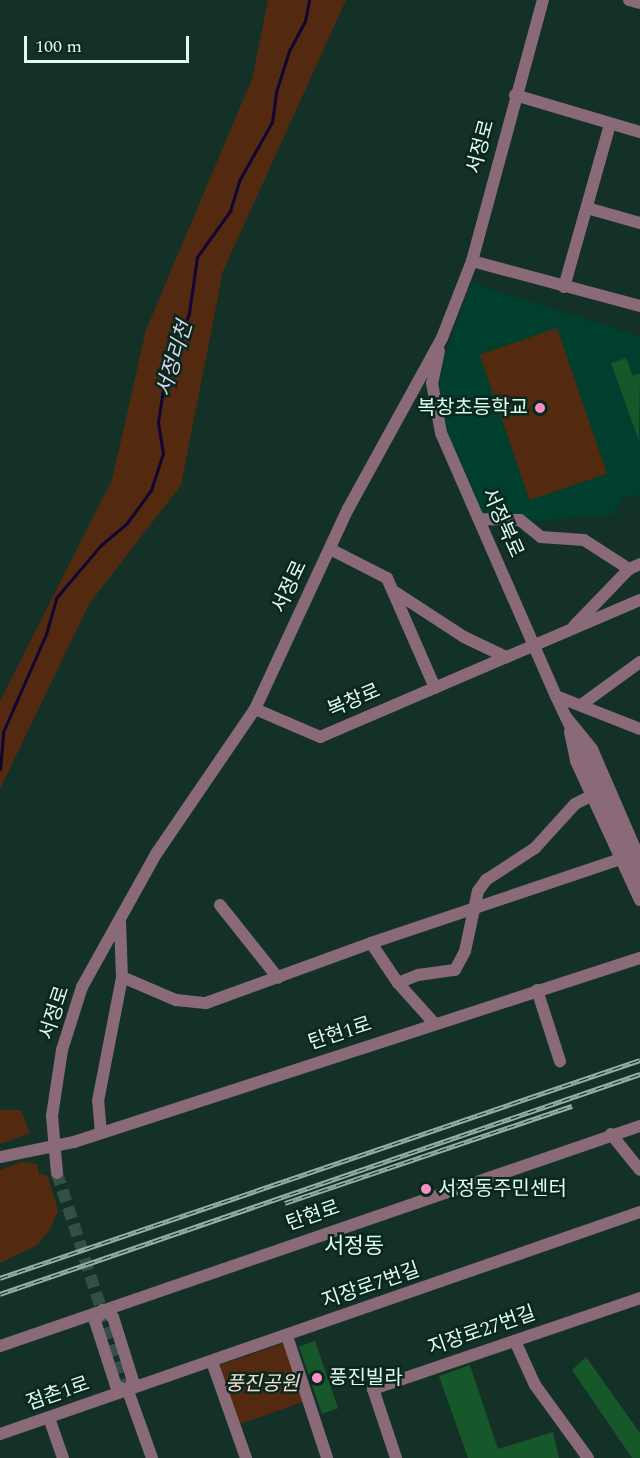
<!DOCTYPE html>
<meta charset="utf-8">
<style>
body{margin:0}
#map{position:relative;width:640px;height:1458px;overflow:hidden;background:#143127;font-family:Spectral,"Noto Sans KR",serif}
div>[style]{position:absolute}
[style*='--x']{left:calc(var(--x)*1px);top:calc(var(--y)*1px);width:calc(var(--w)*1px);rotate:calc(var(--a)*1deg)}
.built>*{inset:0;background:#003f2e}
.green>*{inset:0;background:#532a10;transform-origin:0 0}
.stream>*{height:3px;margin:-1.5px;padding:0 1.5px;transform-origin:1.5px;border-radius:1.5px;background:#120433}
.building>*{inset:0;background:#165829;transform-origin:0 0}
.minor-tunnel>*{height:12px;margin-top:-6px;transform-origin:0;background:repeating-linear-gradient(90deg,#325045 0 12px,transparent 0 18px)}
.minor>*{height:12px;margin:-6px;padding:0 6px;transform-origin:6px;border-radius:6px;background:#8a6a79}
.rail>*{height:5px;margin-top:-2.5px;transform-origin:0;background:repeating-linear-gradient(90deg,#09271d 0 9px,#91b1a4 0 18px);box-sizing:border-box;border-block:2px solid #91b1a4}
.minor-bridge>*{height:12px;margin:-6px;padding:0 6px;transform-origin:6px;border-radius:6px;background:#8a6a79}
.dots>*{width:16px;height:16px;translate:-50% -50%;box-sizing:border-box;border:3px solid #09271d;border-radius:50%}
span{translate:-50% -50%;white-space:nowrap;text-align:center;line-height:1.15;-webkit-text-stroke:5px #09271d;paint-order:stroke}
.street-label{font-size:20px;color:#dbfdef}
.poi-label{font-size:20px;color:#dbfdef}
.right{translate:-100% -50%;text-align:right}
.left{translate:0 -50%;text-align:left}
.park-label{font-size:20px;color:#f8ded0;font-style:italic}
.water-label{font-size:21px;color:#d6d4ed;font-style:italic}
.quarter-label{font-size:22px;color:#dbfdef}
.scale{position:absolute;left:24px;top:36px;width:165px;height:27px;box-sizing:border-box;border:3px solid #dbfdef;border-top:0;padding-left:8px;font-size:18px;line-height:21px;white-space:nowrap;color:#dbfdef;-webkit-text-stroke:4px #09271d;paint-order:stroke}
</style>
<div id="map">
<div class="built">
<div style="clip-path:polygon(471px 283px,640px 336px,640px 495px,621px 499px,614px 514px,520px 523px,481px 521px,441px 421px,438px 394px,441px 366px)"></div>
</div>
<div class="green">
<div style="clip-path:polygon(268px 0,346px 0,223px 271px,181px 485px,89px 604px,0 789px,0 701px,112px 480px,146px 330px,252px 79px)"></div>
<div style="left:557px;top:328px;width:154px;height:82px;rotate:71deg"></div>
<div style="clip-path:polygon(21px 1110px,30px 1133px,0 1144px,0 1110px)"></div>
<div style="clip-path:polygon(22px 1162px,37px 1164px,39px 1174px,48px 1176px,58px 1211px,49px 1231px,37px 1245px,0 1263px,0 1170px)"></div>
<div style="left:284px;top:1343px;width:62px;height:69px;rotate:71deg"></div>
</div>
<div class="stream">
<div style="--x:0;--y:769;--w:37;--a:-85"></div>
<div style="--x:3;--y:732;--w:107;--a:-66.3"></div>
<div style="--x:46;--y:634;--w:37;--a:-74"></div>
<div style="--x:56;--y:598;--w:70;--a:-49.7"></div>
<div style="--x:101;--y:545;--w:34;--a:-40"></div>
<div style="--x:127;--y:523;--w:41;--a:-54"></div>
<div style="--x:151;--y:490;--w:38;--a:-72"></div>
<div style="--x:163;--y:454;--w:32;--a:-99"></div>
<div style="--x:158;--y:422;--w:47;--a:-81.3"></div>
<div style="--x:165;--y:376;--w:67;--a:-69.1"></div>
<div style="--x:189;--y:313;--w:57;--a:-81.9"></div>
<div style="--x:197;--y:257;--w:57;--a:-54.3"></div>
<div style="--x:230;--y:211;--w:34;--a:-73"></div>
<div style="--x:240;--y:179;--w:65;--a:-60.7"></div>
<div style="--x:272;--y:122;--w:30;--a:-82"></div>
<div style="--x:276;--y:92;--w:43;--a:-72.4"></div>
<div style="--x:289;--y:51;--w:34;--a:-62"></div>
<div style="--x:305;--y:21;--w:21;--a:-79"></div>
</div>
<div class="building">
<div style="clip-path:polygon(626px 358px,633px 376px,640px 373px,639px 441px,611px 363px)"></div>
<div style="left:315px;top:1341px;width:71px;height:17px;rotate:71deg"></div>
<div style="clip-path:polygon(586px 1357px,640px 1433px,640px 1458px,632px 1458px,572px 1370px)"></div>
<div style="clip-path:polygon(470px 1365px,498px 1449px,553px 1432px,559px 1458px,468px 1458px,439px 1376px)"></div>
</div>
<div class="minor-tunnel">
<div style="--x:57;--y:1173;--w:229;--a:72"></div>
</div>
<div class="minor">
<div style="--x:629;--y:0;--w:11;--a:15"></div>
<div style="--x:515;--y:95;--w:130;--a:16.5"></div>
<div style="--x:587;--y:208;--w:55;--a:15.8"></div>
<div style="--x:472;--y:261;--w:174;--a:15"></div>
<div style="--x:564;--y:287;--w:169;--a:-74.2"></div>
<div style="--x:439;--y:351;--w:33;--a:102"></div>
<div style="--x:432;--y:383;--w:51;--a:79.8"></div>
<div style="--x:441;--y:433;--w:287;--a:66.4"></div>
<div style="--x:556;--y:696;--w:23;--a:65"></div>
<div style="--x:566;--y:717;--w:41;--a:50.9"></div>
<div style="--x:592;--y:749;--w:121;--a:66.6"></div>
<div style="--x:479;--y:519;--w:41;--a:1.4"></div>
<div style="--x:520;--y:520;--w:27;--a:39"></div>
<div style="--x:541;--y:537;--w:43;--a:4"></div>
<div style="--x:584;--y:540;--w:54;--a:32.8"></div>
<div style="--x:629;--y:569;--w:12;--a:-24"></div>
<div style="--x:330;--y:549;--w:64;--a:27"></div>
<div style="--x:387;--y:578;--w:120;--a:66.4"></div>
<div style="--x:395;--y:592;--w:82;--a:33.1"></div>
<div style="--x:464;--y:637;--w:47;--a:25.5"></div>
<div style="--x:574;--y:626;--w:79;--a:-46"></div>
<div style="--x:556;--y:696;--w:90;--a:21.4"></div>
<div style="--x:581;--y:705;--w:73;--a:-36.1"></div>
<div style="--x:255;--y:709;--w:71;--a:23.3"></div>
<div style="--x:320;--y:737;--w:348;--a:-23.2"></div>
<div style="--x:570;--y:732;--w:30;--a:78"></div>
<div style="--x:576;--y:761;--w:153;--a:65.3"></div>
<div style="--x:220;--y:905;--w:93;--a:51.5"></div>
<div style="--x:120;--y:921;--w:56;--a:88"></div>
<div style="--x:122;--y:977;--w:59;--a:23.1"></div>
<div style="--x:176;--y:1000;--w:30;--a:6"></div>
<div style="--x:206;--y:1003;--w:176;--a:-20"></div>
<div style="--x:371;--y:943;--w:48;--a:56"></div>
<div style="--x:398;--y:983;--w:22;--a:-22"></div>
<div style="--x:418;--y:975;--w:37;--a:-8"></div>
<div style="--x:455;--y:970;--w:21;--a:-62"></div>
<div style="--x:465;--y:951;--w:61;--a:-77.8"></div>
<div style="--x:478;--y:891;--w:14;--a:-54"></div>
<div style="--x:486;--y:880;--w:59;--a:-33.1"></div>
<div style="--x:535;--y:848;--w:59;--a:-47.7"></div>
<div style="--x:575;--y:804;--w:20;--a:-27"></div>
<div style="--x:371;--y:943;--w:283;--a:-18.6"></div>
<div style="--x:398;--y:983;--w:54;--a:48"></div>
<div style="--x:537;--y:990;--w:75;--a:72.1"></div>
<div style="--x:101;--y:1133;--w:32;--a:-95"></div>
<div style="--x:98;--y:1101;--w:126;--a:-79"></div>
<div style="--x:611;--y:1134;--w:46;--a:51.1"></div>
<div style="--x:0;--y:1157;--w:76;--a:-11.5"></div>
<div style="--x:74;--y:1142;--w:595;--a:-18.01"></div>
<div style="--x:57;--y:1173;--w:57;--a:-95"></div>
<div style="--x:52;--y:1116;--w:67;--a:-81.4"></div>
<div style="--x:62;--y:1050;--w:66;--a:-72.4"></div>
<div style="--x:82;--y:987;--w:152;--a:-60.9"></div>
<div style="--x:156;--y:854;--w:176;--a:-55.7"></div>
<div style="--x:255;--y:709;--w:221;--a:-65.1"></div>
<div style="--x:348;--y:509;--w:195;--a:-61.2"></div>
<div style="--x:442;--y:338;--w:83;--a:-68.7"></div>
<div style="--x:472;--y:261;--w:270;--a:-74.8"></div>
<div style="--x:287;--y:1336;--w:128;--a:71.8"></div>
<div style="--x:515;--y:1341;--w:48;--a:65.6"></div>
<div style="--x:535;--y:1385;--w:90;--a:54"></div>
<div style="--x:0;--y:1346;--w:677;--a:-18.97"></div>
<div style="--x:212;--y:1362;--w:102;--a:70.5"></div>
<div style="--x:128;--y:1391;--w:13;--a:-157"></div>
<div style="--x:116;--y:1386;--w:68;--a:-107.9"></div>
<div style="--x:95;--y:1321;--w:14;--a:-54"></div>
<div style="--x:103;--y:1310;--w:12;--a:35"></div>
<div style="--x:113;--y:1317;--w:67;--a:72.6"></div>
<div style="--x:133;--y:1381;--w:11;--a:117"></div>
<div style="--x:128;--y:1391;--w:71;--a:70.3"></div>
<div style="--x:49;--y:1418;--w:42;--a:70.7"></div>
<div style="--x:0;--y:1434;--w:677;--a:-19.13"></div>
<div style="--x:396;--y:1458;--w:73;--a:-108.4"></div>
<div style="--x:373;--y:1389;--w:282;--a:-18.8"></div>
</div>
<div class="rail">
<div style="--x:285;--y:1203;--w:303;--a:-18.7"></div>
<div style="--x:0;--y:1278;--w:676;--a:-18.81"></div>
<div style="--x:0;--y:1294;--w:677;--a:-18.97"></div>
</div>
<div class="minor-bridge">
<div style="--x:566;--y:717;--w:180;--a:65.7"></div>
</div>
<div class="dots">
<div style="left:540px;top:408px;background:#fb8fc6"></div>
<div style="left:426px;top:1189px;background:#fb8fc6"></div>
<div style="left:317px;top:1378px;background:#fb8fc6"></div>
</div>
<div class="street-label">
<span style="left:481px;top:147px;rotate:-75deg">서정로</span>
<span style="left:502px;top:523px;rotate:66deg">서정북로</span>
<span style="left:290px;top:587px;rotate:-65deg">서정로</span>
<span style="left:354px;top:701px;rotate:-23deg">복창로</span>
<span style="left:55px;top:1013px;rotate:-72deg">서정로</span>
<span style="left:340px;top:1034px;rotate:-18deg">탄현1로</span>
<span style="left:313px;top:1216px;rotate:-19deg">탄현로</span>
<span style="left:371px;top:1286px;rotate:-19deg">지장로7번길</span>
<span style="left:482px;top:1331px;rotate:-19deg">지장로27번길</span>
<span style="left:58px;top:1394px;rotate:-19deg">점촌1로</span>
</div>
<div class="poi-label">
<span class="right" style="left:528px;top:408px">복창초등학교</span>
<span class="left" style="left:438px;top:1189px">서정동주민센터</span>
<span class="left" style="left:329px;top:1378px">풍진빌라</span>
</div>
<div class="park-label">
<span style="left:262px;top:1384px">풍진공원</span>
</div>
<div class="water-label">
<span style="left:175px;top:359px;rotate:-73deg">서정리천</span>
</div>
<div class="quarter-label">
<span style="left:354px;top:1247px">서정동</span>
</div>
<div class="scale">100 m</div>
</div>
